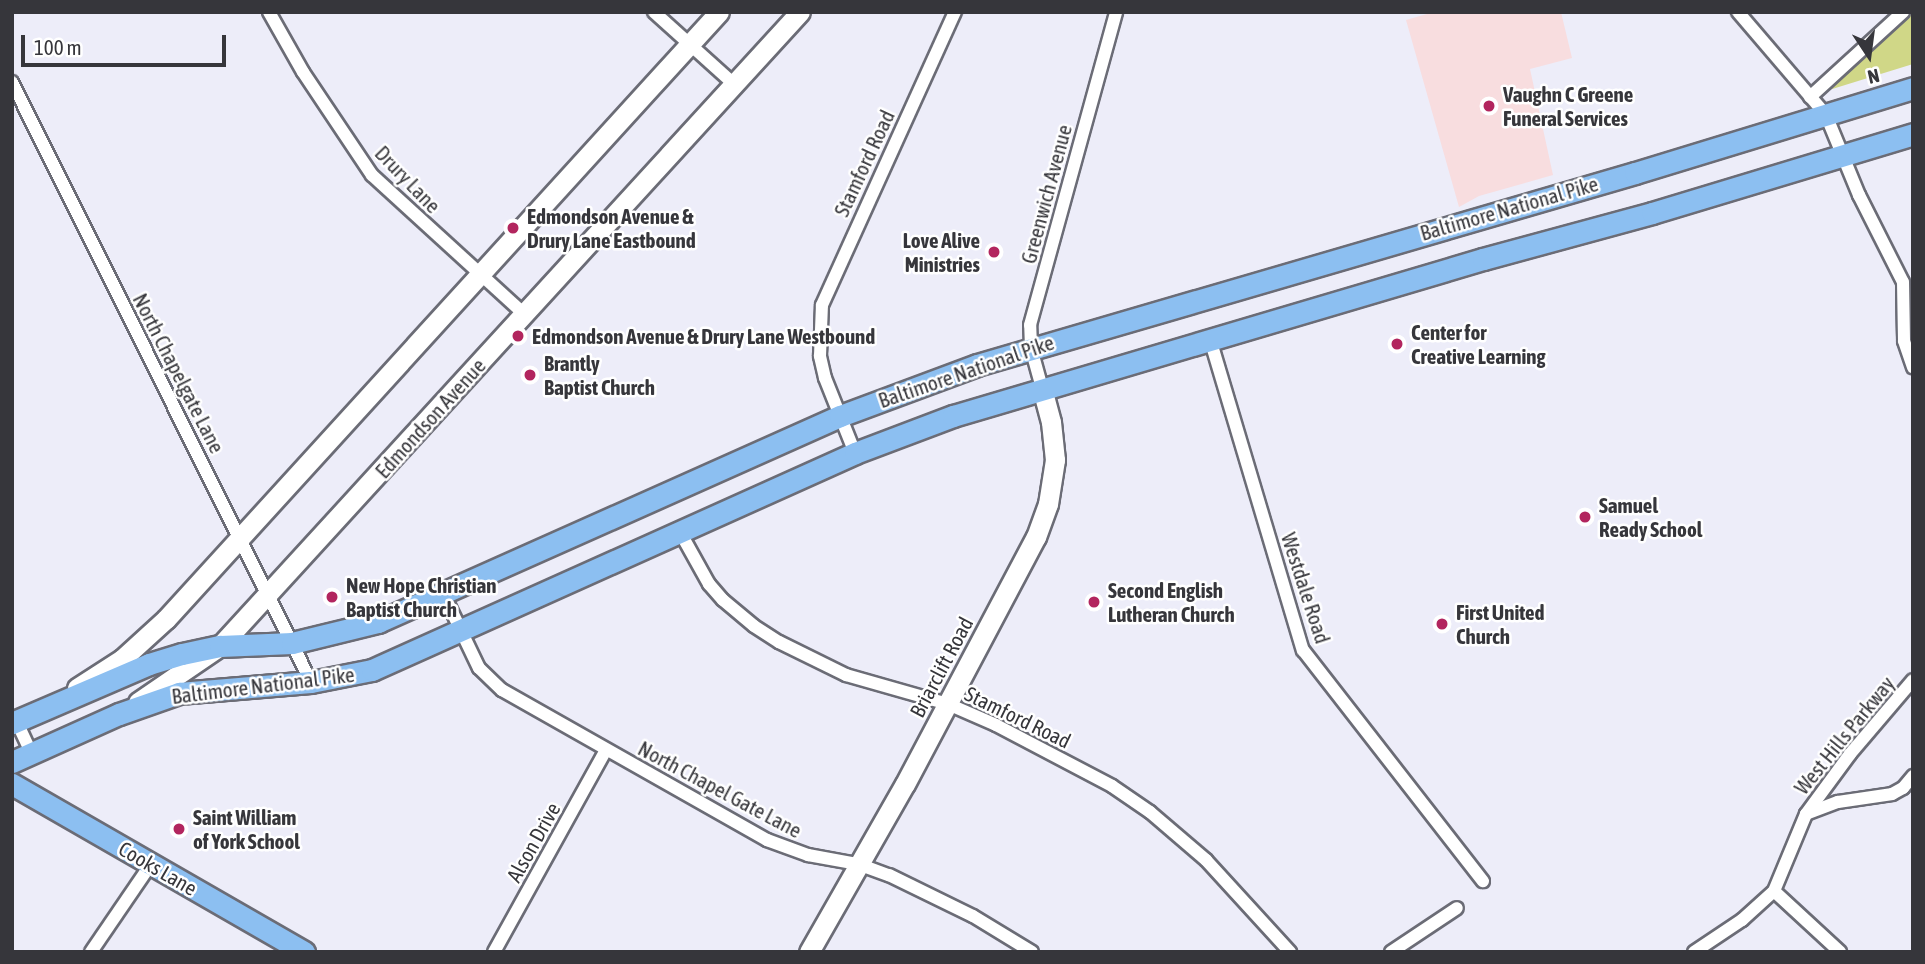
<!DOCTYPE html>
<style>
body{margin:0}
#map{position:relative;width:1925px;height:964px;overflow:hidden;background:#ededf9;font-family:"Asap Condensed",sans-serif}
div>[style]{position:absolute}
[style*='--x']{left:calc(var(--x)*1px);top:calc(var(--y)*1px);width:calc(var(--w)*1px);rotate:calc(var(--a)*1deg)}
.commercial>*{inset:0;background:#f8dddf}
.green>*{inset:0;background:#d0d787}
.roads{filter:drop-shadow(2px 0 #6b6c76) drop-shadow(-2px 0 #6b6c76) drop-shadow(0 2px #6b6c76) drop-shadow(0 -2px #6b6c76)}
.street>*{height:12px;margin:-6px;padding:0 6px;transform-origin:6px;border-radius:6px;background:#fff}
.secondary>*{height:19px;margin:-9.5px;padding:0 9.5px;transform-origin:9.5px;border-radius:9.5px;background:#fff}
.primary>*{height:21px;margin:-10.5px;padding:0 10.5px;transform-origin:10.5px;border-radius:10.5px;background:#8cbff1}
.dots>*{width:19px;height:19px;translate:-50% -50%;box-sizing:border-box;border:4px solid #fff;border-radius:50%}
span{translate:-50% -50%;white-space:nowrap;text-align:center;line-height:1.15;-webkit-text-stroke:5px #fff;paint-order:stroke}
.poi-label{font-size:21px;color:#36363b;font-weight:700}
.left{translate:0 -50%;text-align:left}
.right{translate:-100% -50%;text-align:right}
.street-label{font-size:21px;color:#36363b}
.frame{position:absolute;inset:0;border:14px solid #36363b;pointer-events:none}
.north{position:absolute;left:1834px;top:21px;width:70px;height:70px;-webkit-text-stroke:5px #fff;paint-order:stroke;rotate:167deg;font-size:19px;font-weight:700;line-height:28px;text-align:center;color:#36363b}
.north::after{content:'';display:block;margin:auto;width:24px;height:32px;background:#36363b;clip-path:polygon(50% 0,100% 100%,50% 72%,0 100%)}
.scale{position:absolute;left:21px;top:35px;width:205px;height:32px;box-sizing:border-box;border:4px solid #36363b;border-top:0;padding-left:9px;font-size:21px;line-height:24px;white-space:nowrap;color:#36363b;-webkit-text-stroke:5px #fff;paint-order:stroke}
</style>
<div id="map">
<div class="commercial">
<div style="clip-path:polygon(1434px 12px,1561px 12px,1572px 58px,1530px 69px,1553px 175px,1479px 196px,1459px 207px,1406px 20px)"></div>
</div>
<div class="green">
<div style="clip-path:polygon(1911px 12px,1913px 64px,1829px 90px,1828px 86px)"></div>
</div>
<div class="roads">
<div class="street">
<div style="--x:269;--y:12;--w:69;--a:60.5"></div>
<div style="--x:303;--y:72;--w:124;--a:56.2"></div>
<div style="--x:372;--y:175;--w:206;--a:42.4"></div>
<div style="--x:654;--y:12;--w:109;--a:42"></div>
<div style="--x:1738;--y:12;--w:135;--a:49.5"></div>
<div style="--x:1826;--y:115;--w:87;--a:67.6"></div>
<div style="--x:1859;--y:195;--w:97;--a:63.2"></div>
<div style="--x:1903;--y:282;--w:59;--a:89"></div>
<div style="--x:1904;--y:341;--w:28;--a:71"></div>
<div style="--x:12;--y:82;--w:670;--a:63.51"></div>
<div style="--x:1810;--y:97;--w:126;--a:-42.4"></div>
<div style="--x:1210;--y:339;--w:325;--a:73.4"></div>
<div style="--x:1303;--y:650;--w:293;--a:52.1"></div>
<div style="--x:1042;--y:388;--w:41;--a:-105.4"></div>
<div style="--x:1031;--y:348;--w:23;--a:-92"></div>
<div style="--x:1030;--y:325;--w:325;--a:-74.6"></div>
<div style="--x:855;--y:453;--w:81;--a:-111.8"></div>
<div style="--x:825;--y:378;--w:23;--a:-103"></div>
<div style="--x:820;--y:356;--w:51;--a:-87.8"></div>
<div style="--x:822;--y:305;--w:322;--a:-65.6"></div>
<div style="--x:680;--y:532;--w:60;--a:60.9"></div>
<div style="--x:709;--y:584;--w:21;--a:49"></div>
<div style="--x:723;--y:600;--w:40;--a:40"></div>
<div style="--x:754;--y:626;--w:30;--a:33"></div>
<div style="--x:779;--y:642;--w:75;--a:26.2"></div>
<div style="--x:846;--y:675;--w:106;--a:15.9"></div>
<div style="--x:948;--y:704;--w:52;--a:23.6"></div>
<div style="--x:996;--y:725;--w:131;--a:27.7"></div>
<div style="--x:1112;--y:786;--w:46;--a:34.4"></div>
<div style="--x:1150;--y:812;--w:74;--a:40.6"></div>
<div style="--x:1206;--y:860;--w:125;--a:47.6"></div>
<div style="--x:443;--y:593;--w:83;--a:64.4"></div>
<div style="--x:479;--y:668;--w:32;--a:44"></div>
<div style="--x:502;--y:690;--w:305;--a:29.5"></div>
<div style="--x:767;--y:840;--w:44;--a:20.1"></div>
<div style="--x:808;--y:855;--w:51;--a:10.2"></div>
<div style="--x:858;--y:864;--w:33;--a:20"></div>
<div style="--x:889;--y:875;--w:93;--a:26"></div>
<div style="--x:973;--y:916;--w:69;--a:31.4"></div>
<div style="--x:15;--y:718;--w:38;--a:65"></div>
<div style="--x:1806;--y:814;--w:34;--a:-21"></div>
<div style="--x:1838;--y:802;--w:55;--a:-8.4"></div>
<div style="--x:1892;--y:794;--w:13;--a:-29"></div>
<div style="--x:1903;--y:788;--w:16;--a:-50"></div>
<div style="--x:1774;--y:891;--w:90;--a:42.7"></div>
<div style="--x:91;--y:952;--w:107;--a:-55.7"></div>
<div style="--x:494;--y:952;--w:231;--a:-61"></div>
<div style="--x:1391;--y:952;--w:79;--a:-33.7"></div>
<div style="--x:1694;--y:952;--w:58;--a:-33.7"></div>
<div style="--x:1742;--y:920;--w:43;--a:-42.2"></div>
<div style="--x:1774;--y:891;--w:83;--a:-67.4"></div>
<div style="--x:1806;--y:814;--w:74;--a:-53.7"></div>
<div style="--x:1850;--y:754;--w:97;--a:-49.6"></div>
</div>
<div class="secondary">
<div style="--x:77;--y:688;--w:54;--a:-32.8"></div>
<div style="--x:122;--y:659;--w:59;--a:-42.3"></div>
<div style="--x:166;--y:619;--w:821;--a:-47.67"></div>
<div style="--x:138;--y:702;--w:99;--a:-34.3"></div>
<div style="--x:220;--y:646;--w:859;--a:-47.55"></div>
<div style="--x:809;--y:952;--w:193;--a:-60.3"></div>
<div style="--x:905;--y:784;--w:280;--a:-62.1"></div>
<div style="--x:1036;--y:537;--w:35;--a:-70"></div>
<div style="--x:1048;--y:504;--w:45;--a:-81"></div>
<div style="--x:1055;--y:460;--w:38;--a:-96"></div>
<div style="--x:1051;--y:422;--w:35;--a:-105"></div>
</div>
<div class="primary">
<div style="--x:12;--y:723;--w:149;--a:-23.3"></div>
<div style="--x:149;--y:664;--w:34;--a:-17"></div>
<div style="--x:182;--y:654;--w:39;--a:-12"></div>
<div style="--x:220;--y:646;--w:72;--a:-2.4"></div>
<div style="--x:292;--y:643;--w:89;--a:-13.7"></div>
<div style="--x:378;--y:622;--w:506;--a:-24.03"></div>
<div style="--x:840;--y:416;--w:146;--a:-20.4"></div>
<div style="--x:977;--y:365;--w:685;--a:-16.27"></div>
<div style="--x:1635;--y:173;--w:291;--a:-17"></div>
<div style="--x:12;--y:762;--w:117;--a:-24.2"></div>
<div style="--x:119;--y:714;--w:64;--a:-19.3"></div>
<div style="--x:179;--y:693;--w:132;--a:-4.8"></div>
<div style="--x:311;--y:682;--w:62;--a:-11.1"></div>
<div style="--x:372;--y:670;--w:530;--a:-24.19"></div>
<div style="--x:855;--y:453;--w:105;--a:-20.7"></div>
<div style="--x:953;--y:416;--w:553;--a:-16.5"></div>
<div style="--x:1483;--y:259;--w:175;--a:-15.2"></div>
<div style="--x:1652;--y:213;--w:273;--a:-16.8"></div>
<div style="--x:12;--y:784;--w:337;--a:29.9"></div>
</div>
</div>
<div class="dots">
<div style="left:1489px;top:106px;background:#b2255e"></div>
<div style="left:513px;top:228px;background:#b2255e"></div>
<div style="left:994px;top:252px;background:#b2255e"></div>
<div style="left:518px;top:336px;background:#b2255e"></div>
<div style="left:1397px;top:344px;background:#b2255e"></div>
<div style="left:530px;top:375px;background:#b2255e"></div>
<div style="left:1585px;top:517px;background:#b2255e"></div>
<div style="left:332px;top:597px;background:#b2255e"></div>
<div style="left:1094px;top:602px;background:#b2255e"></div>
<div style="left:1442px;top:624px;background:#b2255e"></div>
<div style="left:179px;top:829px;background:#b2255e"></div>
</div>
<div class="poi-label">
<span class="left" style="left:1503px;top:106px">Vaughn C Greene<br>Funeral Services</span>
<span class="left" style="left:527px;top:228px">Edmondson Avenue &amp;<br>Drury Lane Eastbound</span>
<span class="right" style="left:980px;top:252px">Love Alive<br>Ministries</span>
<span class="left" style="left:1411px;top:344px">Center for<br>Creative Learning</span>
<span class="left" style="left:532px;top:336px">Edmondson Avenue &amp; Drury Lane Westbound</span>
<span class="left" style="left:544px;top:375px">Brantly<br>Baptist Church</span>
<span class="left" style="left:1599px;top:517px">Samuel<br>Ready School</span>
<span class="left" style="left:346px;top:597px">New Hope Christian<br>Baptist Church</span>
<span class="left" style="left:1108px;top:602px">Second English<br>Lutheran Church</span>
<span class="left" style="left:1456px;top:624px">First United<br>Church</span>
<span class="left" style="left:193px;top:829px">Saint William<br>of York School</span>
</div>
<div class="street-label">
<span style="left:864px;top:163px;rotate:-65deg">Stamford Road</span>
<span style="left:408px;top:179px;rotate:46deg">Drury Lane</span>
<span style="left:1046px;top:194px;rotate:-75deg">Greenwich Avenue</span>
<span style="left:1509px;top:208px;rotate:-16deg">Baltimore National Pike</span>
<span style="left:966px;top:371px;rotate:-19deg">Baltimore National Pike</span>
<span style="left:179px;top:373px;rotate:63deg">North Chapelgate Lane</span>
<span style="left:430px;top:418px;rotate:-48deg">Edmondson Avenue</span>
<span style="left:1306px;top:588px;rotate:72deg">Westdale Road</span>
<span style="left:941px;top:667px;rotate:-62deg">Briarclift Road</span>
<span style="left:263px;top:685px;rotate:-7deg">Baltimore National Pike</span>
<span style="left:1018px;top:717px;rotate:26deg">Stamford Road</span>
<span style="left:1844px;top:735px;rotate:-51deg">West Hills Parkway</span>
<span style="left:720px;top:789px;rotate:28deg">North Chapel Gate Lane</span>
<span style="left:533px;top:842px;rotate:-61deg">Alson Drive</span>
<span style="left:158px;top:868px;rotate:30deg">Cooks Lane</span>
</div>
<div class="frame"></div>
<div class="north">N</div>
<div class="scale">100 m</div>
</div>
